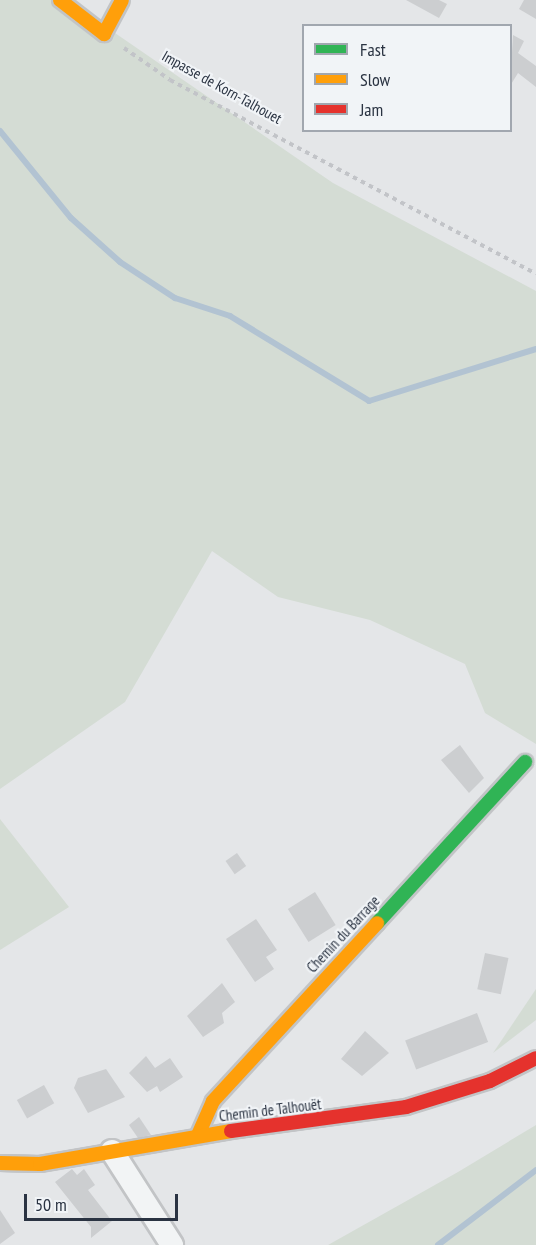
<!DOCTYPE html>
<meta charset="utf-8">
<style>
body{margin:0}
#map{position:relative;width:536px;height:1245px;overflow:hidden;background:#e4e6e8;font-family:"PT Sans Narrow",sans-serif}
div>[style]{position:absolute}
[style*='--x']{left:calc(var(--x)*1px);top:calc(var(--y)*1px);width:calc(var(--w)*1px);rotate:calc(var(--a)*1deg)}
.green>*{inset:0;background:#d4dcd4}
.stream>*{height:6px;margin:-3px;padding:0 3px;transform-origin:3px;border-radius:3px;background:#b2c3d2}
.building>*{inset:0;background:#ccced0;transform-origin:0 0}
.path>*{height:4px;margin-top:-2px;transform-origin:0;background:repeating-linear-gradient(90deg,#c2c4c8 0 4.5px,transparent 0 9px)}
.roads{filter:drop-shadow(2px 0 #c2c4c6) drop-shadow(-2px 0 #c2c4c6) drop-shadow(0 2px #c2c4c6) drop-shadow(0 -2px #c2c4c6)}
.street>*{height:22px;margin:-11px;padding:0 11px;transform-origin:11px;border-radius:11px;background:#f2f4f5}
.fast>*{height:14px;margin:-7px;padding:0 7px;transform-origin:7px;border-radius:7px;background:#30b455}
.slow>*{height:14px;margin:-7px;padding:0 7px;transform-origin:7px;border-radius:7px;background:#ff9f0a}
.jam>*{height:14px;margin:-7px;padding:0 7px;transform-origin:7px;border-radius:7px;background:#e5322d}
span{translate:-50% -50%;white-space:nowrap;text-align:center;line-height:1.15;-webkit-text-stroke:4.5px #f1f4f7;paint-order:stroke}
.street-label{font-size:15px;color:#2a3342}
.legend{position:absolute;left:302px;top:24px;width:210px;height:108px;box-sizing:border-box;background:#f1f4f7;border:2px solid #a1a7af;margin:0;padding:8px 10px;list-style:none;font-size:18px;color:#2a3342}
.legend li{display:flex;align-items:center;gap:12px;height:30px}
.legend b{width:30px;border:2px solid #a1a7af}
.scale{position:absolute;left:24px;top:1194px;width:154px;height:27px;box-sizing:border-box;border:3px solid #2a3342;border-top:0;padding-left:8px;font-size:18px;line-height:21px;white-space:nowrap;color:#2a3342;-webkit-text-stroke:4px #f1f4f7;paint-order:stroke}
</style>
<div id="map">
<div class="green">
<div style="clip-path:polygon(0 0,67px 0,333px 183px,536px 291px,536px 744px,485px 713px,465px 664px,370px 620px,278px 597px,212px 551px,125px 702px,0 789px)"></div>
<div style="clip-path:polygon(0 819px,69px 907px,0 950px)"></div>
<div style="clip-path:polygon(536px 989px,536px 1020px,493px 1053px)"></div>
<div style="clip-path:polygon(536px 1125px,536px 1245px,328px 1245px,458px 1172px)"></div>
</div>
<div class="stream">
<div style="--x:0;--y:131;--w:112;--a:50.8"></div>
<div style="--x:71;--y:218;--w:66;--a:41.9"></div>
<div style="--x:120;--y:262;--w:66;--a:33.2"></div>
<div style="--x:175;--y:298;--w:58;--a:18.1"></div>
<div style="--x:230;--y:316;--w:163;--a:31.4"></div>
<div style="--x:369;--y:401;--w:175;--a:-17.3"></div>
<div style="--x:438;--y:1245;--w:123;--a:-37.4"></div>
</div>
<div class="building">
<div style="clip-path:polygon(406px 0,439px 0,447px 4px,439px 18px)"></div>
<div style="clip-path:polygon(524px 0,536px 0,536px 19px,519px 9px)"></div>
<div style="clip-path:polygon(513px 35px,524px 41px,518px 53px,536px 66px,536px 87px,518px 73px,510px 86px)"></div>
<div style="clip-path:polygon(460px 745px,484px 778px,469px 793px,441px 760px)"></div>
<div style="left:237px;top:853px;width:16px;height:14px;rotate:55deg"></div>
<div style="left:315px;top:892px;width:39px;height:32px;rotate:58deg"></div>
<div style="clip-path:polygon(256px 919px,277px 950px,266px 957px,274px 969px,255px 982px,226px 939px)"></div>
<div style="left:485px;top:953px;width:24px;height:37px;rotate:12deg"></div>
<div style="clip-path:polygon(222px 983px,235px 1002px,222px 1013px,224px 1023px,203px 1037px,187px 1016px)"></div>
<div style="left:477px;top:1013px;width:31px;height:77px;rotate:69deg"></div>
<div style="clip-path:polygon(365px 1031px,389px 1053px,362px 1076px,341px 1059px)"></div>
<div style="clip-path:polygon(146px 1056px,155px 1068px,170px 1058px,183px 1077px,160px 1092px,157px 1086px,147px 1092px,129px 1073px)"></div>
<div style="clip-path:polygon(106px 1069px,125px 1097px,88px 1113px,74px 1088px,78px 1078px)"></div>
<div style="left:44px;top:1085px;width:21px;height:31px;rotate:61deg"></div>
<div style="clip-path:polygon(139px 1117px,151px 1135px,138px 1138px,129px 1125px)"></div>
<div style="clip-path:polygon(72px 1169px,77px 1175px,84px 1169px,95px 1185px,88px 1190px,112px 1221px,91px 1238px,91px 1227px,55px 1182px)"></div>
<div style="clip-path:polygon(0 1210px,15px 1233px,0 1244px)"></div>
</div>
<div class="path">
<div style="--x:124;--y:48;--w:56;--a:34.8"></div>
<div style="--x:170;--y:80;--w:414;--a:27.9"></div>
</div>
<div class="roads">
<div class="street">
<div style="--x:112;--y:1151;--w:112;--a:57.4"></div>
</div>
<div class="fast">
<div style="--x:377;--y:923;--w:219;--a:-47.4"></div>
</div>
<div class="slow">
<div style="--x:60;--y:0;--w:56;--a:37.7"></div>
<div style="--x:104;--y:34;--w:38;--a:-62"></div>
<div style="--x:198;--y:1135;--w:37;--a:-66"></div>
<div style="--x:213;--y:1101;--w:242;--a:-47.3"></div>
<div style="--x:0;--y:1163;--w:40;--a:1.4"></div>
<div style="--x:40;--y:1164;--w:194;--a:-9.8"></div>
</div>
<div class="jam">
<div style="--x:231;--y:1131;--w:177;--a:-7.8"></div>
<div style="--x:406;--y:1107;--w:88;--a:-17.2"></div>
<div style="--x:490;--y:1081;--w:51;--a:-26.6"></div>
</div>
</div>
<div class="street-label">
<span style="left:222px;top:87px;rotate:29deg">Impasse de Korn-Talhouet</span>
<span style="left:343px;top:934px;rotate:-47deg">Chemin du Barrage</span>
<span style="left:270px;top:1110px;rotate:-7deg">Chemin de Talhouët</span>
</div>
<ul class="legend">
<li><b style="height:8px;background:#30b455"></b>Fast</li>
<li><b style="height:8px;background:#ff9f0a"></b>Slow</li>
<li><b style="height:8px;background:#e5322d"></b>Jam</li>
</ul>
<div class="scale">50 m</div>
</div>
